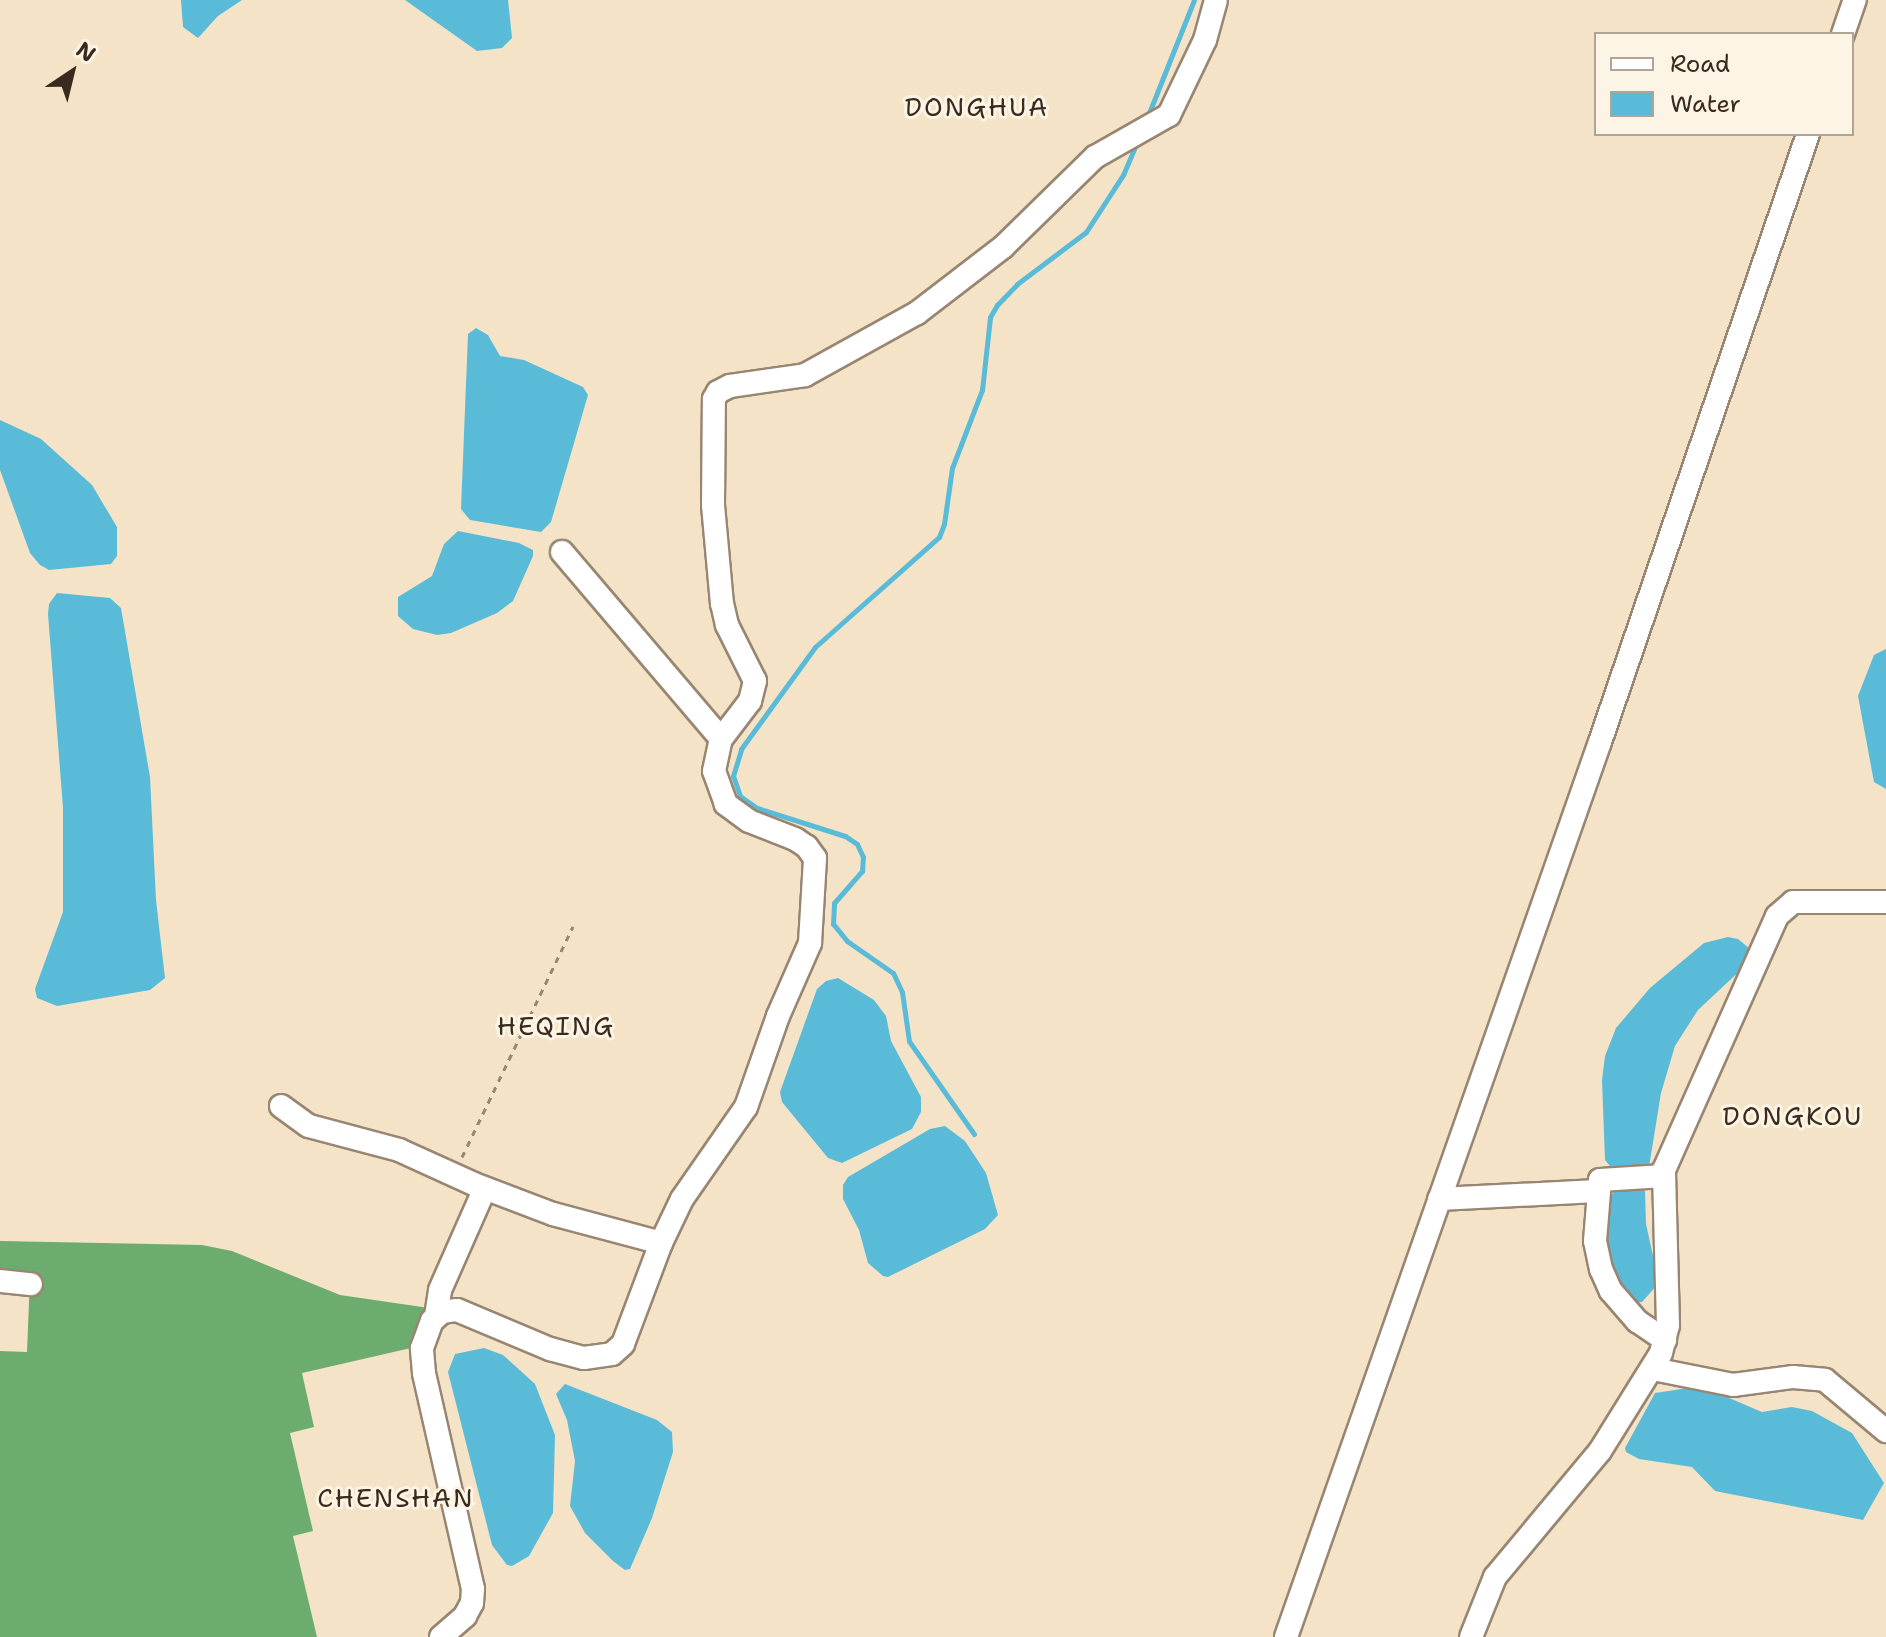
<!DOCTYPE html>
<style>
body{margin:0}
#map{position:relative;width:1886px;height:1637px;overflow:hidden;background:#f4e3c7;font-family:"Shantell Sans",sans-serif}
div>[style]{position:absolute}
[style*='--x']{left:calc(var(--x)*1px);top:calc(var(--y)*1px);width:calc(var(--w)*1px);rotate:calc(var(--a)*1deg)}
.forest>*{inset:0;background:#6cac6e}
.water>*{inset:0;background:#59bbd8}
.stream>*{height:5px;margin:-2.5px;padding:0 2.5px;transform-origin:2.5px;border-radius:2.5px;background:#59bbd8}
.path>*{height:3px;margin-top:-1.5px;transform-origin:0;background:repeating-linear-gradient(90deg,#988672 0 6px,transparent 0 12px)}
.roads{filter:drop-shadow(2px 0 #988672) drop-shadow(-2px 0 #988672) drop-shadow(0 2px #988672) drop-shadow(0 -2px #988672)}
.minor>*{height:22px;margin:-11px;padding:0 11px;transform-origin:11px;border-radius:11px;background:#fff}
span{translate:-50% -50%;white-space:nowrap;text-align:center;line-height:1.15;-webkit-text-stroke:6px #fcf5e5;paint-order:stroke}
.quarter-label{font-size:26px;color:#3b2a1e;letter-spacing:2px}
.legend{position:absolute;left:1594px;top:32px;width:260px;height:104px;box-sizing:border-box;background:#fcf5e5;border:2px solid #afa495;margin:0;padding:10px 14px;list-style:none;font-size:24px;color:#3b2a1e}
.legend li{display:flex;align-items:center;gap:16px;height:40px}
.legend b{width:40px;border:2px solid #afa495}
.north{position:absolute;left:32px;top:32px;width:80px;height:80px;-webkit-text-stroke:6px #fcf5e5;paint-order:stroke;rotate:35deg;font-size:22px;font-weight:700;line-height:32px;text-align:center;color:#3b2a1e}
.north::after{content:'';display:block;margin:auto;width:28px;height:36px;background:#3b2a1e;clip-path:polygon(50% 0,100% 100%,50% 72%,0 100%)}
</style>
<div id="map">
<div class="forest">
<div style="clip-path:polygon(0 1241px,202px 1245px,232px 1251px,340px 1295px,429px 1308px,411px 1348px,302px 1373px,314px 1427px,290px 1433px,313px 1531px,293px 1536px,317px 1637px,0 1637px,0 1351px,27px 1352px,30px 1277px,0 1275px)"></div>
</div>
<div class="water">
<div style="clip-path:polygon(181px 0,242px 0,218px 16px,198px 38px,183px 27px)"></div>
<div style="clip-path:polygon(405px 0,508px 0,512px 38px,502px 48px,477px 51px)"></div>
<div style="clip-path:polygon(476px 328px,488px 335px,500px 356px,524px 360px,583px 387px,588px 395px,551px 522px,541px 532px,470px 520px,461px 509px,468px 334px)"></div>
<div style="clip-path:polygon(0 420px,41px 439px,92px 485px,117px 527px,117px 556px,111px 564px,49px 570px,40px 565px,30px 553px,0 470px)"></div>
<div style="clip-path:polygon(458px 531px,519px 543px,533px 550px,533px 556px,513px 601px,497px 613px,451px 633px,437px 635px,413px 629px,398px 616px,398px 597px,432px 576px,444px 544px)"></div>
<div style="clip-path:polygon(57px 593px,110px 598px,121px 608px,150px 777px,156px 900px,165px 978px,150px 990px,57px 1006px,37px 998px,35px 989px,63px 912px,63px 808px,48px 614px,49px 604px)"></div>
<div style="clip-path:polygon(1886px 649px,1886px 789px,1874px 782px,1858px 696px,1874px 655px)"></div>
<div style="clip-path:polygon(1728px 937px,1738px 939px,1749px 948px,1745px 966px,1698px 1010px,1675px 1046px,1661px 1093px,1649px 1167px,1614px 1171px,1605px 1160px,1602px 1080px,1605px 1056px,1616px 1028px,1650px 988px,1704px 943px)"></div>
<div style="clip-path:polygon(838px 978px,874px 1000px,886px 1016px,891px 1041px,921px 1097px,921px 1112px,912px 1129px,842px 1163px,828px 1158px,782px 1102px,780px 1092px,817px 989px,826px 981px)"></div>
<div style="clip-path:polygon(945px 1126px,965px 1141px,986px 1173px,998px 1215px,985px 1229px,888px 1277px,883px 1276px,868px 1263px,859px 1230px,843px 1199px,843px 1185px,848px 1177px,930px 1129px)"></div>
<div style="clip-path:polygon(1635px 1188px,1645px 1191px,1646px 1224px,1659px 1283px,1642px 1302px,1632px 1303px,1628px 1302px,1605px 1254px,1609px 1198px,1615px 1191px)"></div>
<div style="clip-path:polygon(484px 1348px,503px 1355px,535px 1384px,555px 1435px,553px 1513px,529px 1556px,512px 1566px,507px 1565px,492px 1545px,448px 1372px,455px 1354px)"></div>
<div style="clip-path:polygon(565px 1384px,657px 1420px,672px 1432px,673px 1452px,652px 1518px,630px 1569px,625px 1570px,613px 1561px,585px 1533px,570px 1506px,575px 1461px,567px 1420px,556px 1394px)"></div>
<div style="clip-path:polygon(1701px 1386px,1762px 1412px,1792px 1407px,1812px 1411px,1852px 1433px,1884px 1483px,1863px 1520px,1715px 1491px,1692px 1467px,1639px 1459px,1626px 1452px,1625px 1448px,1655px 1393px)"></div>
</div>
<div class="stream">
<div style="--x:1147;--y:118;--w:127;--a:-68.3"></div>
<div style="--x:974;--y:1134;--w:113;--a:-125"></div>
<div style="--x:909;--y:1041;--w:49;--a:-98.1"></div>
<div style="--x:902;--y:992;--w:21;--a:-115"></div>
<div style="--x:893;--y:973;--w:56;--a:-145.2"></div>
<div style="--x:847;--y:941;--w:22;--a:-129"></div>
<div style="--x:833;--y:924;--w:21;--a:-87"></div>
<div style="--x:834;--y:903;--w:43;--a:-48.8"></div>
<div style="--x:862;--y:871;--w:14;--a:-86"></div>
<div style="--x:863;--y:857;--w:14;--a:-115"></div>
<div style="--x:857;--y:844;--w:14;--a:-146"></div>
<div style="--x:845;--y:836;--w:92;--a:-162.3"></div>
<div style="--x:757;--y:808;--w:21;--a:-145"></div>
<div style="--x:740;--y:796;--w:21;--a:-109"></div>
<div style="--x:733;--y:776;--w:28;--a:-73"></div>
<div style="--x:741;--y:749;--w:126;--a:-54"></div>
<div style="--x:815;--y:647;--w:166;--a:-41.6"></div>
<div style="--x:939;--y:537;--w:14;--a:-69"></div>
<div style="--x:944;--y:524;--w:57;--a:-81.9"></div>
<div style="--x:952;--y:468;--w:84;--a:-69"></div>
<div style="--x:982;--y:390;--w:73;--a:-83.7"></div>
<div style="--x:990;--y:317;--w:14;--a:-60"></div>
<div style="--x:997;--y:305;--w:29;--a:-46"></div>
<div style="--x:1017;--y:284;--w:86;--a:-37"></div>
<div style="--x:1086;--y:232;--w:68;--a:-57"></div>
<div style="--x:1123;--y:175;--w:36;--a:-67"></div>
</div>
<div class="path">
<div style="--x:462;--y:1157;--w:256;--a:-64.3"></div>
</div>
<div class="roads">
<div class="minor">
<div style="--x:1843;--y:34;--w:36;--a:-71"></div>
<div style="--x:562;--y:552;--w:245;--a:49.6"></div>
<div style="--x:281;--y:1106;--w:34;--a:36"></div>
<div style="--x:309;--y:1126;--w:93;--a:14.9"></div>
<div style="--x:399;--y:1150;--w:82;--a:24.4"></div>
<div style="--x:474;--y:1184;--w:85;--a:20.8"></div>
<div style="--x:553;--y:1214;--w:112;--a:15"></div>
<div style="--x:1664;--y:1176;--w:64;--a:176.4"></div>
<div style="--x:1600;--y:1180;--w:61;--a:94.7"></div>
<div style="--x:1595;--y:1241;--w:29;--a:78"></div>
<div style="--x:1601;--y:1269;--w:24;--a:66"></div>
<div style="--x:1611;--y:1291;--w:40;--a:49"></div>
<div style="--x:1637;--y:1321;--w:34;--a:34"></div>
<div style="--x:1439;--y:1199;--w:158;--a:-2.9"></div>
<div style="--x:0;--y:1281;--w:31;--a:6"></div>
<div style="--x:436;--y:1316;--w:26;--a:-81"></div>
<div style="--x:440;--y:1290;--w:111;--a:-66.2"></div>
<div style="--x:1653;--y:1369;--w:82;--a:11.3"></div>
<div style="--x:1733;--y:1385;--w:61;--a:-7.6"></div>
<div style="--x:1793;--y:1377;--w:32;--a:5"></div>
<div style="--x:1825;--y:1380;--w:80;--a:39.9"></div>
<div style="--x:441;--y:1637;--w:32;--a:-41"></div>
<div style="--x:465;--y:1616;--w:15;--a:-62"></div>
<div style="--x:472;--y:1603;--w:14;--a:-86"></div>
<div style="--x:473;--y:1589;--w:221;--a:-102.8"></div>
<div style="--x:424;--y:1373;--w:25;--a:-95"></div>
<div style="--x:422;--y:1348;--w:29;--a:-70"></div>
<div style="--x:432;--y:1321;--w:13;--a:-42"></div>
<div style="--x:442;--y:1312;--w:15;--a:-8"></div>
<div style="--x:457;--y:1310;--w:101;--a:22.8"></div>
<div style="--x:550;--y:1349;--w:35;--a:15"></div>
<div style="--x:584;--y:1358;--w:28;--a:-8"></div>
<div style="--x:612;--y:1354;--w:15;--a:-42"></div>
<div style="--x:623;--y:1344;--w:108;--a:-69.4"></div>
<div style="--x:661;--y:1243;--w:49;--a:-64.5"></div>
<div style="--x:682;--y:1199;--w:112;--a:-55.2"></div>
<div style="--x:746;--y:1107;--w:96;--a:-70.6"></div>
<div style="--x:778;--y:1016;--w:80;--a:-66.3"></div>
<div style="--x:810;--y:943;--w:85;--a:-86.6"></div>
<div style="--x:815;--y:858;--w:14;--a:-126"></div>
<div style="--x:807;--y:847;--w:14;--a:-146"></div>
<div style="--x:795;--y:839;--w:49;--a:-158.6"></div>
<div style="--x:749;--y:821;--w:29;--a:-144"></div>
<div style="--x:726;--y:804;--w:35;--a:-110"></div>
<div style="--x:714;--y:771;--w:33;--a:-78"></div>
<div style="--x:721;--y:739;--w:48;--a:-52.7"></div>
<div style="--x:750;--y:701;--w:21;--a:-76"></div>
<div style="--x:755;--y:681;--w:63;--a:-116.6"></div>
<div style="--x:727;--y:625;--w:22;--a:-103"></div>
<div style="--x:722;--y:604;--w:99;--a:-95.2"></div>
<div style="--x:713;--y:505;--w:106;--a:-89.5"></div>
<div style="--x:714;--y:399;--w:8;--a:-60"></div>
<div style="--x:718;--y:392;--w:13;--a:-27"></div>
<div style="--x:730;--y:386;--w:76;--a:-8.3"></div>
<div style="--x:805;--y:375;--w:128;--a:-29"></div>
<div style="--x:917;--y:313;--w:108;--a:-37.5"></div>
<div style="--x:1003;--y:247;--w:129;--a:-44.4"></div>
<div style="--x:1095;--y:157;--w:85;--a:-29.6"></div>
<div style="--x:1169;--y:115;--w:83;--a:-64.4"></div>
<div style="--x:1205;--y:40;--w:41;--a:-74.6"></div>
<div style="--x:1286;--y:1637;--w:948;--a:-70.67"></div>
<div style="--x:1600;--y:742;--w:643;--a:-71.11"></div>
<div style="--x:1471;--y:1637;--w:65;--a:-68.2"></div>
<div style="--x:1495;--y:1577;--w:164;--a:-50.2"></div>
<div style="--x:1600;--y:1451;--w:115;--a:-58.1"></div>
<div style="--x:1661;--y:1353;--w:29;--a:-76"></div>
<div style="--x:1668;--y:1325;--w:155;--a:-91.5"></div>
<div style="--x:1664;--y:1170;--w:278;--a:-66"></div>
<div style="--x:1777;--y:916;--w:21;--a:-41"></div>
<div style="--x:1793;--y:902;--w:93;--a:0"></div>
</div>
</div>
<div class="quarter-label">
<span style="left:977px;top:107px">DONGHUA</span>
<span style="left:556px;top:1026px">HEQING</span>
<span style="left:1793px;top:1116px">DONGKOU</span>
<span style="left:396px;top:1498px">CHENSHAN</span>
</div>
<ul class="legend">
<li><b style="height:10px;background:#fff"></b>Road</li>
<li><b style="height:22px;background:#59bbd8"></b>Water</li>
</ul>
<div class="north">N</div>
</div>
